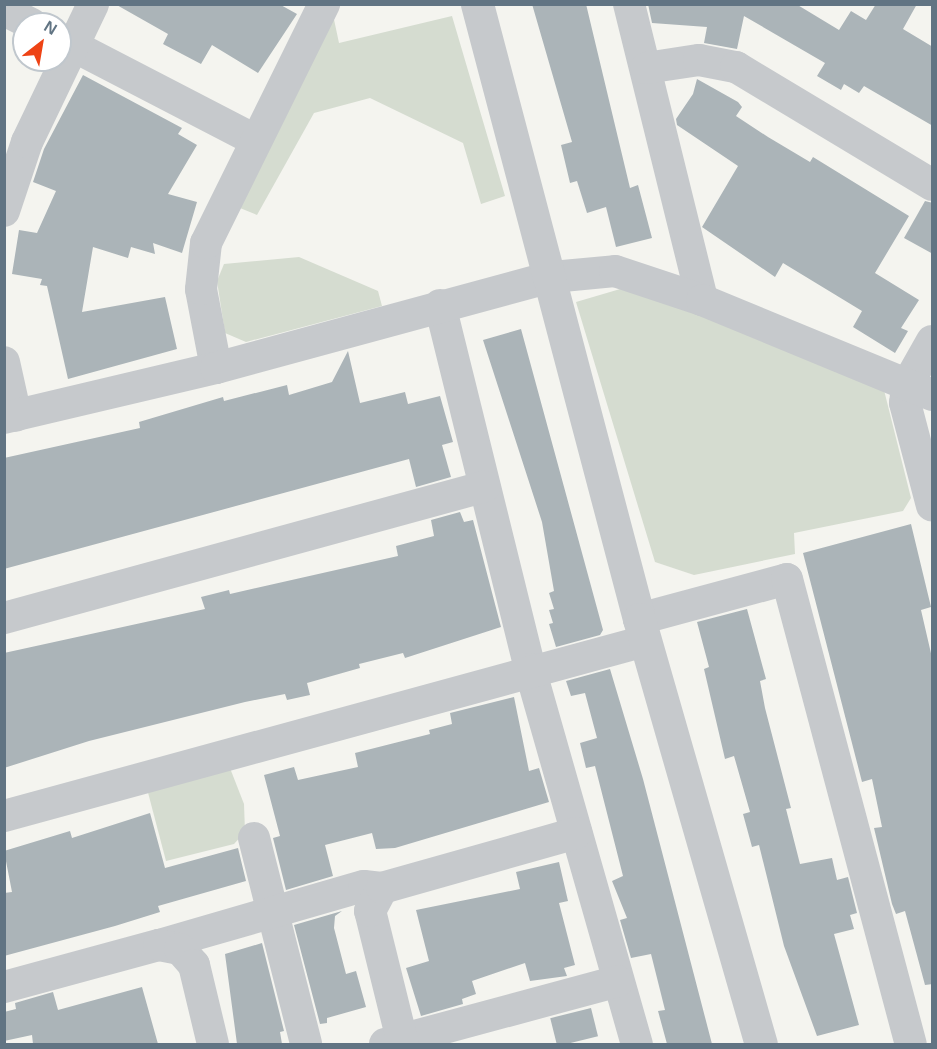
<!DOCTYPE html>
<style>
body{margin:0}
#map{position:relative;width:937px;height:1049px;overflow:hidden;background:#f4f4ef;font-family:Arial,sans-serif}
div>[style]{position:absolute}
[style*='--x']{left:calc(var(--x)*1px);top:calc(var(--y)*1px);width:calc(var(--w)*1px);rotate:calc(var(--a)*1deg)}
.green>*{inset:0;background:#d5dcd0}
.building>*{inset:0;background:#abb4b8;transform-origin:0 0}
.minor>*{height:32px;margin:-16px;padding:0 16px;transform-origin:16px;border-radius:16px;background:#c6c9cc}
.tertiary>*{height:33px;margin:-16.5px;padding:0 16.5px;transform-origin:16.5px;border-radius:16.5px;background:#c6c9cc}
span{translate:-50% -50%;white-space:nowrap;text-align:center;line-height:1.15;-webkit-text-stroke:6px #fff;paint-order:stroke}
.frame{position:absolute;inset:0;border:6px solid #617483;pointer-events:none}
.north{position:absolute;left:12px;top:12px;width:60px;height:60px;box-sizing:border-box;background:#fff;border:2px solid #c0c7cd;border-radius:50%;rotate:31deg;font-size:16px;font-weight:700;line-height:24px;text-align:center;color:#617483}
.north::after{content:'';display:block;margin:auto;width:21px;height:27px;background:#ee4315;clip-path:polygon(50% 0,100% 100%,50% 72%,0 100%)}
</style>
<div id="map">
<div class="green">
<div style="clip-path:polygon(332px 10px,339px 43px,452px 16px,505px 196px,481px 204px,463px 143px,370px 98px,314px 113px,257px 215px,235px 206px)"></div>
<div style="clip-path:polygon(299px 257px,378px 291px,382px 306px,246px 342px,225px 333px,217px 281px,224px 264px)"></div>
<div style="clip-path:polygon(627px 287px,883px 386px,911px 498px,903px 511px,794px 533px,795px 554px,694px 575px,655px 562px,576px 302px)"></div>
<div style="clip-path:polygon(228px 763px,244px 804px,245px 832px,234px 844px,166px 861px,146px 785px)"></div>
</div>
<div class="building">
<div style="clip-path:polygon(115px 4px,279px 4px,297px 14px,258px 73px,212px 45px,201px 64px,163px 44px,168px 34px)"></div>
<div style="clip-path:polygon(532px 4px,586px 4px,630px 188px,638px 185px,652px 238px,616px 247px,606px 207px,587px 213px,577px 181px,570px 183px,561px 145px,572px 142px)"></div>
<div style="clip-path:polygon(648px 4px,796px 4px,839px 30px,851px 11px,866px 20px,876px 4px,917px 4px,903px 29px,933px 47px,933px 126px,864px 86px,859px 93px,844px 84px,841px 90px,817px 76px,825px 63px,744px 16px,737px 49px,704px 43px,707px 27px,652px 23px)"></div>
<div style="clip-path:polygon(83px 75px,182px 128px,178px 134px,197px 145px,168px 194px,197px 202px,182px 253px,153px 243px,155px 254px,131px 247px,128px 258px,93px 247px,82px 312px,165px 297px,177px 349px,68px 379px,47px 286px,40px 285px,42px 279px,12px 274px,19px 230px,37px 233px,56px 191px,33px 182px,44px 149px)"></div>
<div style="clip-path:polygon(697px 79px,738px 102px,742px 107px,736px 116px,768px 137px,810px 162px,813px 157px,909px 216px,875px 273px,919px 300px,901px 328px,908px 331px,895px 353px,853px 327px,862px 311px,783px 263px,775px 277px,702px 227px,738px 166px,677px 125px,676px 119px,693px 94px)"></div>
<div style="clip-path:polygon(925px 201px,933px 203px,933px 254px,904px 238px)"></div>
<div style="clip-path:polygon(521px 329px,603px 630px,600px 635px,556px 647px,549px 624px,553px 623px,549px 610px,554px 609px,549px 593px,554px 591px,542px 522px,483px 340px)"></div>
<div style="clip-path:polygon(348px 351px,360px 403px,405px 392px,408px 404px,440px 396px,453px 442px,442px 445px,451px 477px,416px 487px,409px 459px,4px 569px,4px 458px,140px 428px,139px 422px,223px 397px,224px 401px,287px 385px,289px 395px,332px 382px)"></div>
<div style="clip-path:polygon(460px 512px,464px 522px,473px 520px,501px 627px,405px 658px,403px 653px,359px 664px,360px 668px,307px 683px,310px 695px,287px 700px,285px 694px,245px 702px,89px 741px,4px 768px,4px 653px,205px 609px,201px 597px,229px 590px,230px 594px,398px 556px,396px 546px,434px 536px,431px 520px)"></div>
<div style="clip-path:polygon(911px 524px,931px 607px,921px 610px,933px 662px,933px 984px,925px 985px,905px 911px,896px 914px,892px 904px,874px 828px,882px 827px,872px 779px,862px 782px,803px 553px)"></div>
<div style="clip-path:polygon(747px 609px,766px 679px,760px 681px,765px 708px,791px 808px,786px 809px,800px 864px,832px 858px,837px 880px,848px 877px,857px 913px,850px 915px,854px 929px,834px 934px,859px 1025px,817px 1036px,784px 946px,759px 845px,752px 847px,743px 814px,750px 812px,734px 756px,725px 759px,704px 669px,709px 667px,697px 622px)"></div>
<div style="clip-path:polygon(610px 669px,643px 779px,712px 1044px,667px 1044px,658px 1011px,665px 1010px,651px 954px,631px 958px,620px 920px,627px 918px,612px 881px,623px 876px,595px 766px,586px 768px,580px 743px,597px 738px,585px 693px,571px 696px,566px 681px)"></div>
<div style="clip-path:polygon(514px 697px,529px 771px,539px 768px,549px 802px,395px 848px,376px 849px,372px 833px,325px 845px,333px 876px,286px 890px,273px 838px,280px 836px,264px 775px,294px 767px,298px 780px,358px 767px,355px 753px,430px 734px,429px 730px,452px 724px,450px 713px)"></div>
<div style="clip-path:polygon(150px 813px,165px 868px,238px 848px,246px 881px,158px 906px,160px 912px,115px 926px,4px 956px,4px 893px,12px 892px,4px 851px,70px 831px,72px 838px)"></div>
<div style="clip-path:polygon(559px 862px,568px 901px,559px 903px,575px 965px,564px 968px,567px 976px,530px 981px,525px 963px,472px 981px,476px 994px,462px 999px,463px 1004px,421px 1016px,406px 968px,429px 961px,416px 910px,520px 889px,516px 872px)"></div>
<div style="clip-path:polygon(342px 911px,335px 916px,334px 928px,346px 974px,356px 971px,366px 1007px,327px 1018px,327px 1023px,320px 1024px,294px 925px)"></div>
<div style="clip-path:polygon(262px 943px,284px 1031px,280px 1032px,282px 1044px,237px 1044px,225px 954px)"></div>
<div style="clip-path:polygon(142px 987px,158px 1044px,33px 1044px,32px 1035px,4px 1041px,4px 1012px,16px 1009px,15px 1003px,53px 992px,58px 1010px)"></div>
<div style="left:591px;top:1008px;width:29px;height:42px;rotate:76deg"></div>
</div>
<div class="minor">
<div style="--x:629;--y:4;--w:305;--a:76.1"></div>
<div style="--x:4;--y:10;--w:31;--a:27"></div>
<div style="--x:60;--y:39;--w:220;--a:27.4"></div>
<div style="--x:646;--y:68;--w:54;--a:-8.6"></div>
<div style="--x:699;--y:60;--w:38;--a:11"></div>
<div style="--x:736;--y:67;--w:229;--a:31"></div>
<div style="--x:4;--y:211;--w:73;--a:-71.6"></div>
<div style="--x:27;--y:142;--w:153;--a:-64.4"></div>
<div style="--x:440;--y:305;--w:375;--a:76.1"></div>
<div style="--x:530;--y:669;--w:390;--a:74.1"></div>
<div style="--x:932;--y:341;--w:51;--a:119.6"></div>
<div style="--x:907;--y:385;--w:18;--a:96"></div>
<div style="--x:905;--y:403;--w:106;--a:75.3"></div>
<div style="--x:4;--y:362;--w:55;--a:77.5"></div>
<div style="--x:216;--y:368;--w:80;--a:-100.8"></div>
<div style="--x:201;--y:289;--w:46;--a:-83.8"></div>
<div style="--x:206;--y:243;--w:267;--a:-63.7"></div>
<div style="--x:4;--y:418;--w:218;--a:-13.3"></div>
<div style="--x:216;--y:368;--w:348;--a:-15.2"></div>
<div style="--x:552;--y:277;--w:63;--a:-5.4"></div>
<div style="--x:615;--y:271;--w:92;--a:18.4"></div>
<div style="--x:702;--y:300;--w:249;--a:22.4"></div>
<div style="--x:4;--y:618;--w:498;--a:-15.3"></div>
<div style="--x:639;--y:619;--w:153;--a:-15.1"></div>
<div style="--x:787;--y:579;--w:481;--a:75.1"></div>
<div style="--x:4;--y:816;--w:664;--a:-15.27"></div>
<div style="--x:254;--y:838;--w:212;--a:75.8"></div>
<div style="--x:159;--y:945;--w:213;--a:-16.1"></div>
<div style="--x:364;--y:886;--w:18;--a:6"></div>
<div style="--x:4;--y:987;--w:161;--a:-15.2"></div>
<div style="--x:159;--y:945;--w:21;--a:11"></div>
<div style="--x:180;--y:949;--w:21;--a:49"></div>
<div style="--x:194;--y:965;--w:81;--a:76.5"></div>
<div style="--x:385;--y:1044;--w:241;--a:-15.1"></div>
<div style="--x:403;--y:1044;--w:137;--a:-103.9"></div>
<div style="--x:370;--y:911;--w:26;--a:-62"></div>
<div style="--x:382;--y:888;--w:202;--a:-15.8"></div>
</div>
<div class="tertiary">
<div style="--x:477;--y:4;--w:636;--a:75.24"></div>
<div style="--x:639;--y:619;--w:442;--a:74"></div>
</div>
<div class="frame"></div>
<div class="north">N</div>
</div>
